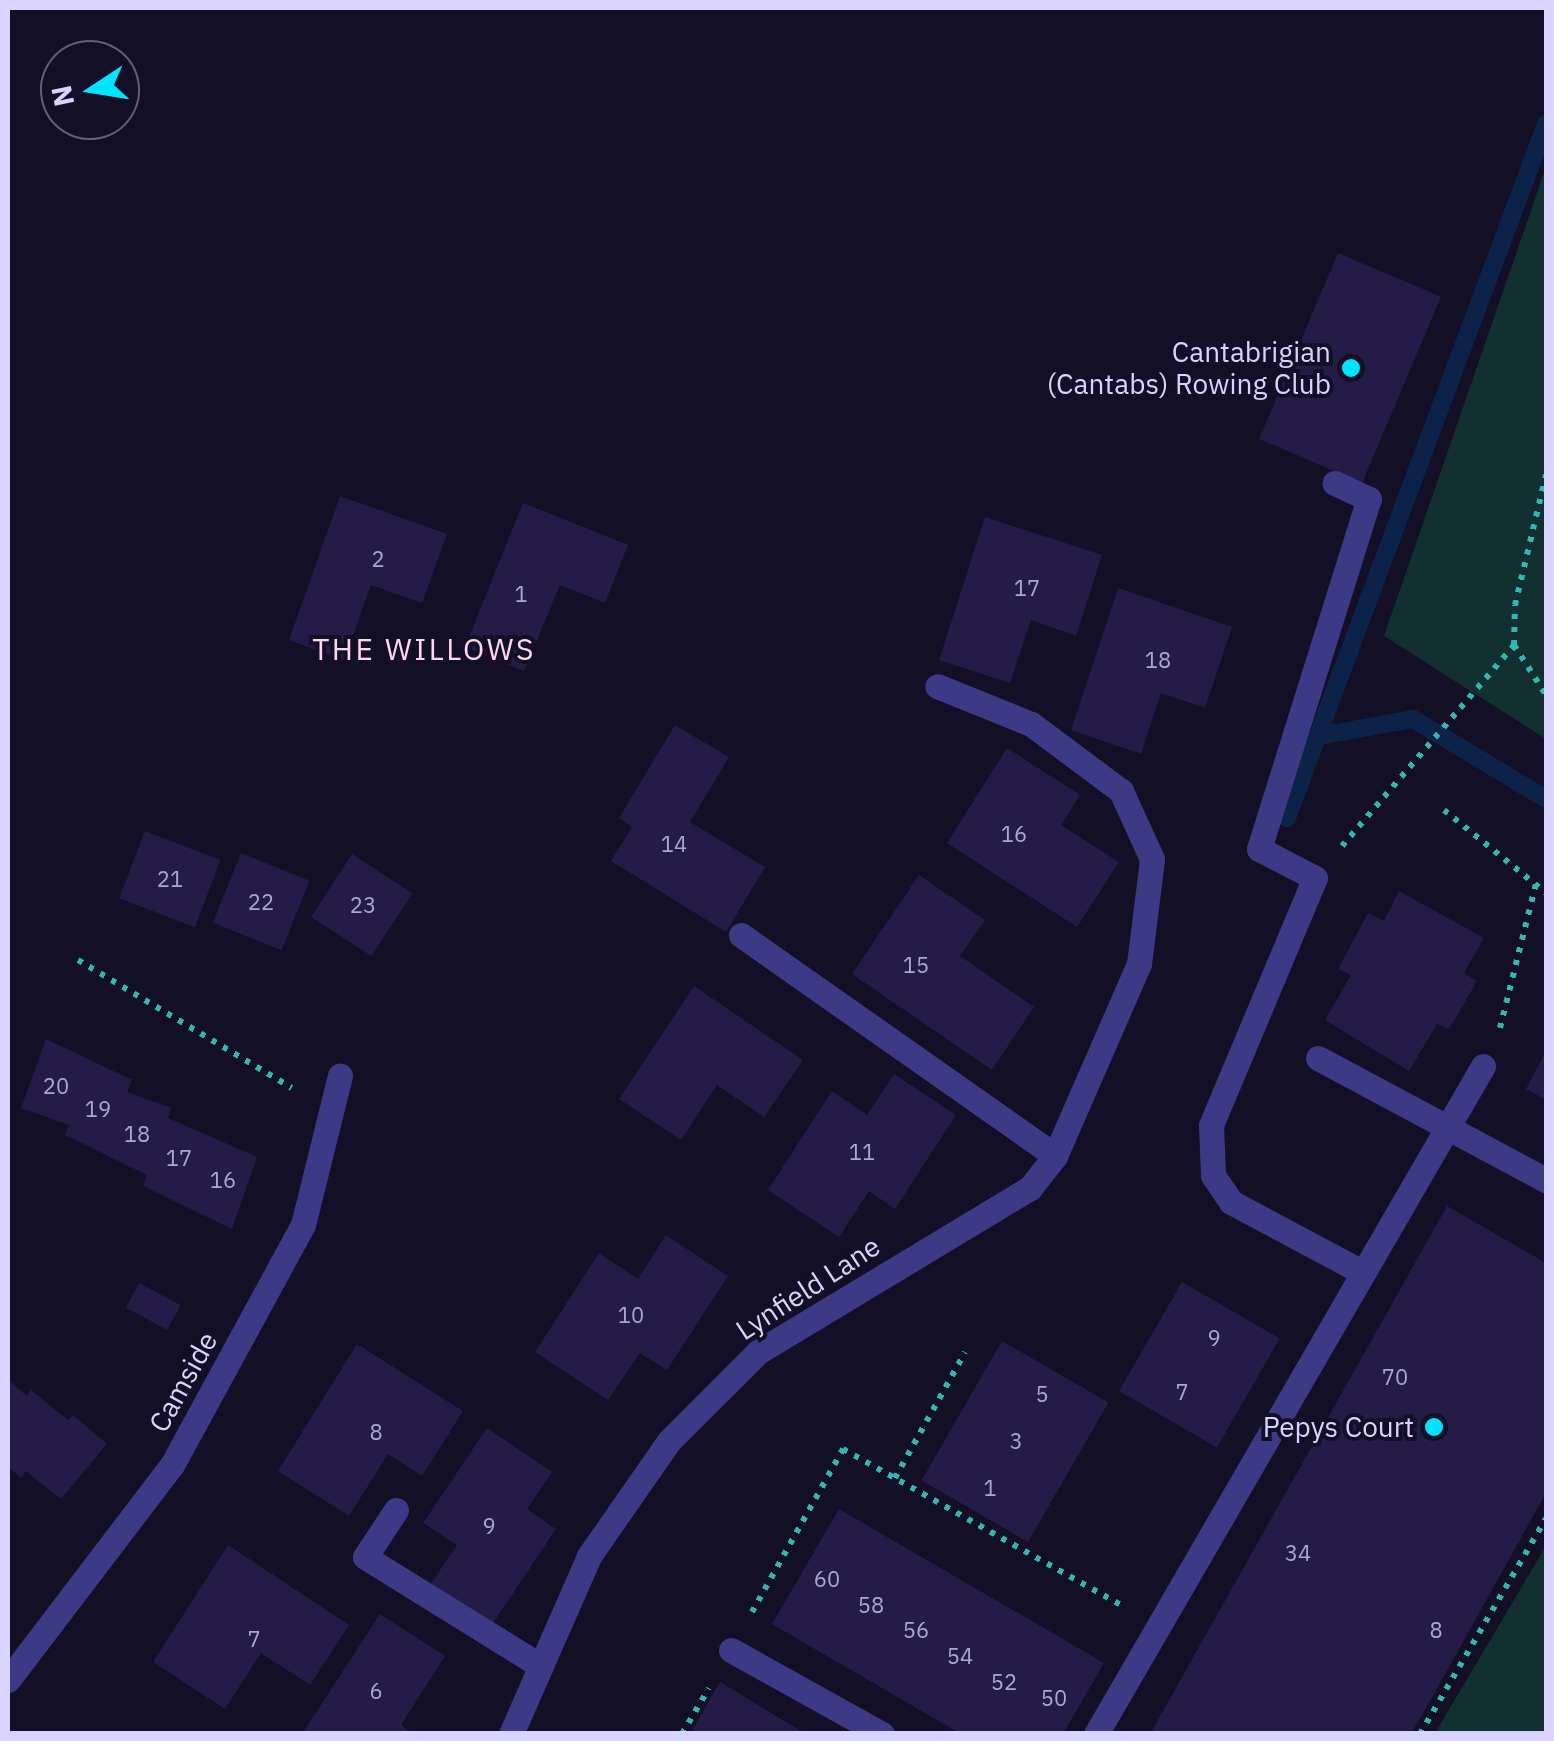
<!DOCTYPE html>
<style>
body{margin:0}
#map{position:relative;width:1554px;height:1741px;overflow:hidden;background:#130f26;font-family:"IBM Plex Sans",sans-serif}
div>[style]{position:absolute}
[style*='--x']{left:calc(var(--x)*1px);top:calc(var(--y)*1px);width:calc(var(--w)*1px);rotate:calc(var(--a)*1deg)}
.green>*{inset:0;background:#12302f}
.stream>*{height:18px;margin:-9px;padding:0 9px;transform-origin:9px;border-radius:9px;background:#0c2248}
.building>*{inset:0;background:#241b47;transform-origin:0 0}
.path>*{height:6px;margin-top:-3px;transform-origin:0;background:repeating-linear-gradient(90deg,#2fb8b0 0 5px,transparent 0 13px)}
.service>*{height:25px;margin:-12.5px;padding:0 12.5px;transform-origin:12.5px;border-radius:12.5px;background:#3d3a85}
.minor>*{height:25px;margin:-12.5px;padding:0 12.5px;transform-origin:12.5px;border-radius:12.5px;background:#3d3a85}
.dots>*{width:28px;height:28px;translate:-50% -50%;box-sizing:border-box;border:5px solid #130f26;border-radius:50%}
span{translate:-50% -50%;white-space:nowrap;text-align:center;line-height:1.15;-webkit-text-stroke:8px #130f26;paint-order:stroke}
.number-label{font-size:22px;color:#aca6d1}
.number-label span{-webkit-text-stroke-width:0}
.poi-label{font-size:28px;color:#d9d4ff}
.right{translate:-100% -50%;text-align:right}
.street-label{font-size:28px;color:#d9d4ff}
.neighbourhood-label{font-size:30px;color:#ffd6f0;letter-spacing:2.5px}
.frame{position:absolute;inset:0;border:10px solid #d9d4ff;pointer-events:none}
.north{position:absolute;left:40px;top:40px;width:100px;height:100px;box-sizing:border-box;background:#130f26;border:2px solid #625e7d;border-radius:50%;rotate:258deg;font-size:28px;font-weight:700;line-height:40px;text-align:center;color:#d9d4ff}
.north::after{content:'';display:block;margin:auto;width:35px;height:45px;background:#00e5ff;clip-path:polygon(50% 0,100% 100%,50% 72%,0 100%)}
</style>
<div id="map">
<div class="green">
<div style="clip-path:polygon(1546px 167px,1546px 739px,1384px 636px)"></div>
<div style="clip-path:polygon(1546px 1546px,1546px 1733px,1435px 1733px)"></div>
</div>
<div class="stream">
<div style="--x:1319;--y:736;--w:96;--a:-10.3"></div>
<div style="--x:1413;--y:719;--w:155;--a:31"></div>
<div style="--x:1287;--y:818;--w:741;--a:-69.53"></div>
</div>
<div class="building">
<div style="left:1338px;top:253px;width:112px;height:202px;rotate:23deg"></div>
<div style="clip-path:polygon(340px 496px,447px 534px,422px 603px,371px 585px,344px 660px,289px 640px)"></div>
<div style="clip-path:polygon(523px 503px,628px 545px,605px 603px,560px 585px,524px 671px,465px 647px)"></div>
<div style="clip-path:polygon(985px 517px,1102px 555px,1076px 636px,1031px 620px,1010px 683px,939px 660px)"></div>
<div style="clip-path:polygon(1118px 588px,1232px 627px,1205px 708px,1161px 693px,1141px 754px,1071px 730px)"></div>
<div style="clip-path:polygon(675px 725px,729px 757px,690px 822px,765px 867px,726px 932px,611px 861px,632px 827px,619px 818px)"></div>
<div style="clip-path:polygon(1007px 748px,1080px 795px,1061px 825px,1119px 862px,1077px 927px,947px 843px)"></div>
<div style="left:145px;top:831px;width:81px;height:72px;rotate:21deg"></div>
<div style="left:241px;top:853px;width:74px;height:75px;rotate:22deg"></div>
<div style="left:352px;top:854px;width:72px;height:75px;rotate:33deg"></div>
<div style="clip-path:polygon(919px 875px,985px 920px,960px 956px,1034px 1007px,992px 1070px,852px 974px)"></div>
<div style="clip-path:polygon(1399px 891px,1484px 938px,1464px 973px,1477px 981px,1458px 1014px,1449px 1029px,1437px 1024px,1409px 1071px,1325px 1020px,1351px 975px,1338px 969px,1368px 913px,1384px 921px)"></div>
<div style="clip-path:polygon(694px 986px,803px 1060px,764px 1117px,717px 1085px,681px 1140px,619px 1099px)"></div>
<div style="clip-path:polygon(46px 1039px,132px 1080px,127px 1092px,171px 1108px,168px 1118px,257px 1157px,232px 1229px,143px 1186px,147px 1175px,65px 1135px,69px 1125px,21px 1108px)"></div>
<div style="clip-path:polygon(1546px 1051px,1546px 1100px,1526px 1089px)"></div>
<div style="clip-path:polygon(894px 1074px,956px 1115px,895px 1209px,869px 1191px,839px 1237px,768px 1190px,832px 1091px,867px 1115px)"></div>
<div style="clip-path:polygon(1447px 1206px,1546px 1263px,1546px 1493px,1434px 1694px,1411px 1734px,1150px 1734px)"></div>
<div style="clip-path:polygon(666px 1235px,728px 1276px,667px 1370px,640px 1353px,608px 1400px,535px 1352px,599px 1253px,638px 1279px)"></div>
<div style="left:1182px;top:1282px;width:113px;height:126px;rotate:30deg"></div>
<div style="left:139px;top:1283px;width:47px;height:28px;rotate:28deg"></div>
<div style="left:1002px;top:1341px;width:123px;height:161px;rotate:30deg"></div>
<div style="clip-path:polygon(357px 1344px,463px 1411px,422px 1476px,388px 1454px,349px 1516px,278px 1471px)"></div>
<div style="clip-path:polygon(8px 1380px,27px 1396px,31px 1390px,68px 1420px,73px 1415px,107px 1444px,61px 1499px,26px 1471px,21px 1478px,8px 1467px)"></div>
<div style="clip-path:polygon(487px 1428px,552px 1472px,527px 1509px,556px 1529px,491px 1626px,430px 1585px,457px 1545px,423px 1523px)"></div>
<div style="clip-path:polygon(839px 1509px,1104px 1663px,1063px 1734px,961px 1734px,772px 1624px)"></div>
<div style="clip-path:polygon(228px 1545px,349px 1625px,310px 1685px,261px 1653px,225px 1709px,153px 1662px)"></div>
<div style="clip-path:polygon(380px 1614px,445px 1656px,401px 1725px,413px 1734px,302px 1734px)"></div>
<div style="clip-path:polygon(720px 1682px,801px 1731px,799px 1734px,690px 1734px)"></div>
</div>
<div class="path">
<div style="--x:1514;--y:645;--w:59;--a:57.4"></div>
<div style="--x:1444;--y:810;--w:132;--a:39.1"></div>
<div style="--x:1342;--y:846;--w:265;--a:-49.4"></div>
<div style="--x:1514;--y:645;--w:40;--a:-88.6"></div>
<div style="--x:1515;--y:605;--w:134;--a:-76.6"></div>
<div style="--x:78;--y:960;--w:249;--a:30.9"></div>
<div style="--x:1500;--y:1028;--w:148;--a:-76"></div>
<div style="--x:895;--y:1478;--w:144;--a:-60.9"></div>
<div style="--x:752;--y:1612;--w:187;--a:-60.8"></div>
<div style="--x:843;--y:1449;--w:321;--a:29.3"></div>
<div style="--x:682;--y:1734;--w:53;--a:-59.6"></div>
<div style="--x:1420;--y:1734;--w:250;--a:-59.7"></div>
</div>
<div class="service">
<div style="--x:1231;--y:1202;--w:32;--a:-124"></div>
<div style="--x:1213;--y:1175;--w:50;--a:-92.3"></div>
<div style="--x:1211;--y:1125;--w:268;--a:-67.2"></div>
<div style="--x:1315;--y:878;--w:63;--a:-152.6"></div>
<div style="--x:1259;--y:849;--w:367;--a:-72.6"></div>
<div style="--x:1369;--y:499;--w:38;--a:-155"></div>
</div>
<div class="minor">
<div style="--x:741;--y:935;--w:384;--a:35.1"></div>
<div style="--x:1318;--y:1058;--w:259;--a:28.2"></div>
<div style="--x:1231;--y:1202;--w:149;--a:28.1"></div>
<div style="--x:396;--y:1510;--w:56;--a:123.4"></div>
<div style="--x:365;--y:1557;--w:207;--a:31.8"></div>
<div style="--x:731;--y:1650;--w:173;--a:29.1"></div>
<div style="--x:8;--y:1680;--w:270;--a:-52.7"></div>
<div style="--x:172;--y:1465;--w:273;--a:-61.4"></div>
<div style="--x:303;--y:1225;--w:154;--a:-76.1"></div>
<div style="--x:511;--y:1734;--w:194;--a:-66.3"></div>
<div style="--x:589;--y:1556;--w:140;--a:-55.2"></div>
<div style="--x:669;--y:1441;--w:126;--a:-45"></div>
<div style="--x:758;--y:1352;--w:318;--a:-31.1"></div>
<div style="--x:1030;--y:1188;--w:41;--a:-52"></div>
<div style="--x:1055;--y:1156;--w:210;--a:-66.4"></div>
<div style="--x:1139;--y:964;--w:106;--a:-82.9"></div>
<div style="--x:1152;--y:859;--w:75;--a:-114.5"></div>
<div style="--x:1121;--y:791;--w:112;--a:-143.3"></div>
<div style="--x:1031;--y:724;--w:101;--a:-158"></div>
<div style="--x:1096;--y:1734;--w:772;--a:-59.91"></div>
</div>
<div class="dots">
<div style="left:1351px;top:368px;background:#00e5ff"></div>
<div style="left:1434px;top:1427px;background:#00e5ff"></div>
</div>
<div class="number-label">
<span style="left:378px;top:559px">2</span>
<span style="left:1027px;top:588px">17</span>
<span style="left:521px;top:594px">1</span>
<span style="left:1158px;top:660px">18</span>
<span style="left:1014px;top:834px">16</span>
<span style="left:674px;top:844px">14</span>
<span style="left:170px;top:879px">21</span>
<span style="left:261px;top:902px">22</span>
<span style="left:363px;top:905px">23</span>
<span style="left:916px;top:965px">15</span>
<span style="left:56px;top:1086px">20</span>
<span style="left:98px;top:1109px">19</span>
<span style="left:137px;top:1134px">18</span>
<span style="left:862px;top:1152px">11</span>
<span style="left:179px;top:1158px">17</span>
<span style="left:223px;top:1180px">16</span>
<span style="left:631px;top:1315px">10</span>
<span style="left:1214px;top:1338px">9</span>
<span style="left:1395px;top:1377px">70</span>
<span style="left:1182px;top:1392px">7</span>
<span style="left:1042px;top:1394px">5</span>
<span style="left:376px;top:1432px">8</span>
<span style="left:1016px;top:1441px">3</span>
<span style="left:990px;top:1488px">1</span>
<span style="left:489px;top:1526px">9</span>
<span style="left:1298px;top:1553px">34</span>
<span style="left:827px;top:1579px">60</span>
<span style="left:871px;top:1605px">58</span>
<span style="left:916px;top:1630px">56</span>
<span style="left:1436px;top:1630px">8</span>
<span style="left:254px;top:1639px">7</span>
<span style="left:960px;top:1656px">54</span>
<span style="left:1004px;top:1682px">52</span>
<span style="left:376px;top:1691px">6</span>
<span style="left:1054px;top:1698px">50</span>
</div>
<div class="poi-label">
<span class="right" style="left:1331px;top:368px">Cantabrigian<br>(Cantabs) Rowing Club</span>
<span class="right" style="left:1414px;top:1427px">Pepys Court</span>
</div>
<div class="street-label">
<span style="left:808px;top:1288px;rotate:-33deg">Lynfield Lane</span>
<span style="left:183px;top:1382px;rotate:-61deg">Camside</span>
</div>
<div class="neighbourhood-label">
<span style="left:424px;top:649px">THE WILLOWS</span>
</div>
<div class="frame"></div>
<div class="north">N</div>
</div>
